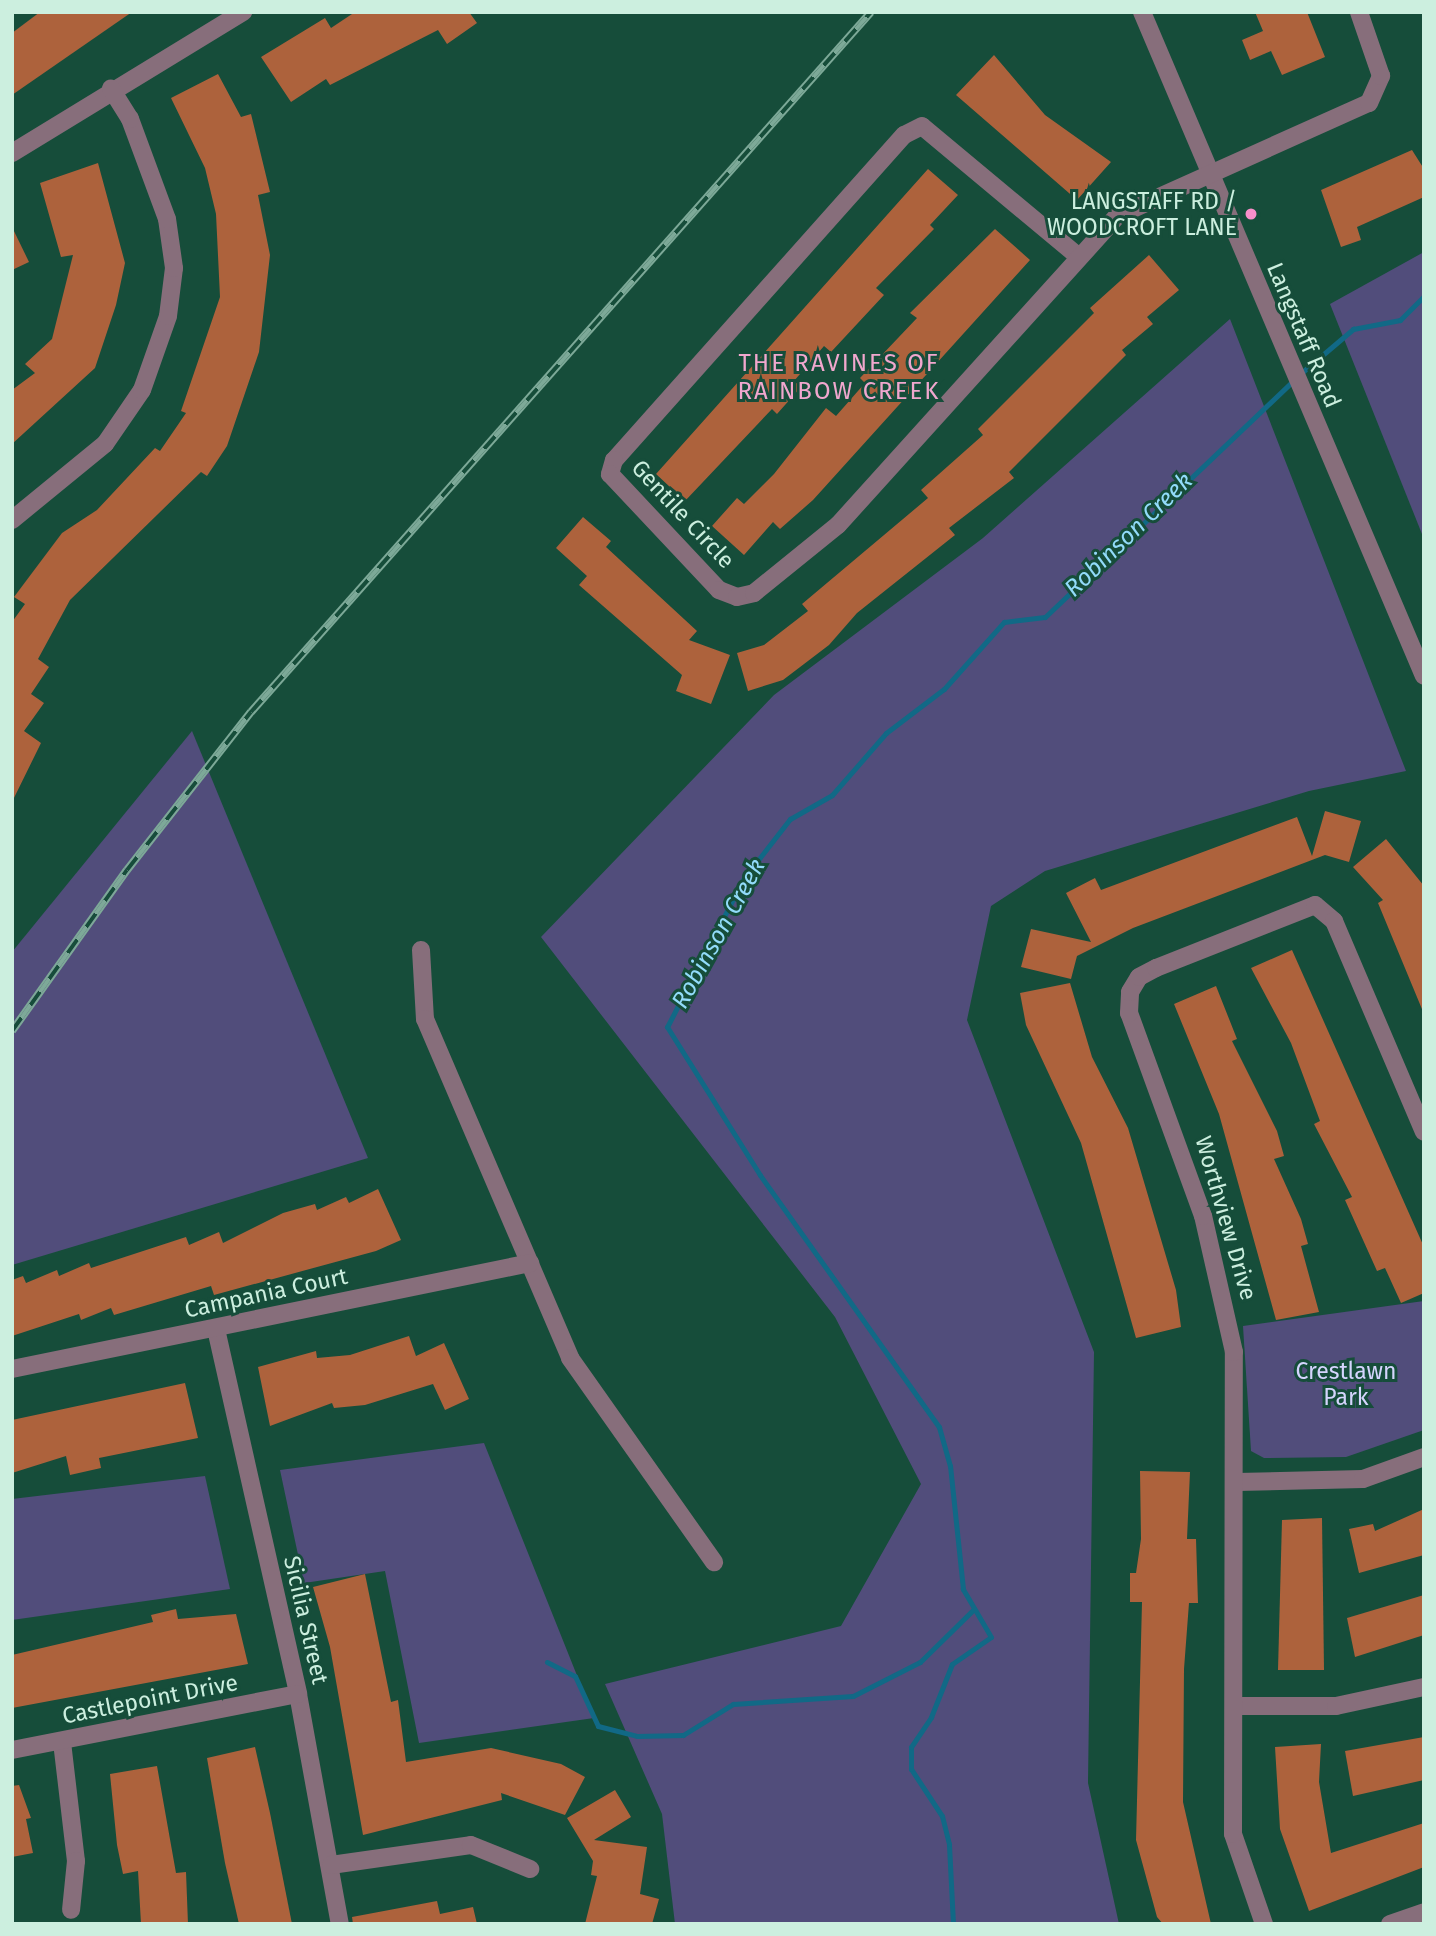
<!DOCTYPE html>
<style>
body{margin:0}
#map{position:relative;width:1436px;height:1936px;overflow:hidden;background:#164d3a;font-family:"Fira Sans",sans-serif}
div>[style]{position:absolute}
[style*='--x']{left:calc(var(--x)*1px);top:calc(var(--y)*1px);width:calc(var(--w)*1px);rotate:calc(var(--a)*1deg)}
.green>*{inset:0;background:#514d7b}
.stream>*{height:5px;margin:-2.5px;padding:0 2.5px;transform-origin:2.5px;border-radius:2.5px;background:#116986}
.building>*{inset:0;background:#ad623c}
.minor>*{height:18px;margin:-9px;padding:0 9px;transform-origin:9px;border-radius:9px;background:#876e7b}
.rail>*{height:8px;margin-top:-4px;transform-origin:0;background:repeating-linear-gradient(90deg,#164d3a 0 16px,#7da998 0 32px);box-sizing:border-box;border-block:2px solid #7da998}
.dots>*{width:19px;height:19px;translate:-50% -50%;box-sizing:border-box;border:4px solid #164d3a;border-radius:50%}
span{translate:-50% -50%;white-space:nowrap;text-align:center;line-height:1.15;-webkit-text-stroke:6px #164d3a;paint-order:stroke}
.poi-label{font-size:23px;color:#ccefdf}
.right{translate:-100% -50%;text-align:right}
.street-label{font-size:23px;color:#ccefdf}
.park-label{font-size:23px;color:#d5d4fd}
.neighbourhood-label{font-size:24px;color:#f1a7ce;letter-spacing:2px}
.water-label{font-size:24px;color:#92dbfa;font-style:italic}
.frame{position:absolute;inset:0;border:14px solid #ccefdf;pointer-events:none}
</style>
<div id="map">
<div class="green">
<div style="clip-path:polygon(1424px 252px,1424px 539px,1330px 304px)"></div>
<div style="clip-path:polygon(1230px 319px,1406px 771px,1309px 791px,1045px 871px,991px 906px,967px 1020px,1094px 1352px,1088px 1783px,1119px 1924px,675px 1924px,662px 1814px,605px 1684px,841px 1626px,921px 1484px,835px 1317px,541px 937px,774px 695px,983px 538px)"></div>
<div style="clip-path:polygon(192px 731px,368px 1158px,12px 1265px,12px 952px)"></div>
<div style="clip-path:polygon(1424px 1301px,1424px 1430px,1346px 1457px,1264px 1458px,1251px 1451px,1243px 1326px)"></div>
<div style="clip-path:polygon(484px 1443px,594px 1718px,419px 1743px,385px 1571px,304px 1583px,280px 1470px)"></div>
<div style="clip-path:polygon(205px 1476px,230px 1589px,12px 1620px,12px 1499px)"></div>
</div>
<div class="stream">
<div style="--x:1300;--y:374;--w:70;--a:-40.3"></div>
<div style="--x:1353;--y:329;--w:48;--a:-10.8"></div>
<div style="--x:1400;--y:320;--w:34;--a:-45"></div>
<div style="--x:547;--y:1662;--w:31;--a:27"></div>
<div style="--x:575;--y:1676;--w:55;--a:65.3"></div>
<div style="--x:598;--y:1726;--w:40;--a:14.4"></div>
<div style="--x:637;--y:1736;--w:46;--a:-1.2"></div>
<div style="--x:683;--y:1735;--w:59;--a:-31.8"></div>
<div style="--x:733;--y:1704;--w:120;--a:-3.8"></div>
<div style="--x:853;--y:1696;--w:75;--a:-26.9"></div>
<div style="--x:920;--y:1662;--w:74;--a:-44.5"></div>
<div style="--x:953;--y:1924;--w:80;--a:-92.9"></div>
<div style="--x:949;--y:1844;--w:29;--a:-104"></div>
<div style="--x:942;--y:1816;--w:56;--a:-123.4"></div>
<div style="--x:911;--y:1769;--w:22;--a:-90"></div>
<div style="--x:911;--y:1747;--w:36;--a:-56"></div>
<div style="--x:931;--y:1717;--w:57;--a:-68.4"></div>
<div style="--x:952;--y:1664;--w:47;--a:-34.7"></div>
<div style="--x:991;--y:1637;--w:56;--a:-120.3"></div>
<div style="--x:963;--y:1589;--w:124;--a:-96"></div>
<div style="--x:950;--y:1466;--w:41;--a:-105.8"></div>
<div style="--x:939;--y:1427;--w:309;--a:-125.4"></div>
<div style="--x:760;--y:1175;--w:175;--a:-122.1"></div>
<div style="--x:667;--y:1027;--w:168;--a:-62.7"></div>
<div style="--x:744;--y:878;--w:75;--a:-52.1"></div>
<div style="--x:790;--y:819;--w:48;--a:-29.7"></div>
<div style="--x:832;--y:795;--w:82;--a:-48.9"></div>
<div style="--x:886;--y:733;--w:73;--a:-37.2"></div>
<div style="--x:944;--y:689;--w:90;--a:-48.2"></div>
<div style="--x:1004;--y:622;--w:41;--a:-7"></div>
<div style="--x:1045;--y:617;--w:342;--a:-43.6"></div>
</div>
<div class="building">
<div style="clip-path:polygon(40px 12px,132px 12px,12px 95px,12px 33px)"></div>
<div style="clip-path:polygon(355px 12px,469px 12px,477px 23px,447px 44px,438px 30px,330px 85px,326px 79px,291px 102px,261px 57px,325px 18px,331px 28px)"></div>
<div style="clip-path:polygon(1255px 12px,1307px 12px,1325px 57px,1282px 75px,1271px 51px,1250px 60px,1242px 40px,1263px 31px)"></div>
<div style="clip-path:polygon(994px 55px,1045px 115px,1111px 162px,1077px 200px,956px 95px)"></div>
<div style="clip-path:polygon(218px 74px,241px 117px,251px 114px,270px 192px,258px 195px,270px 255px,259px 352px,227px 446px,207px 476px,201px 472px,70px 600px,38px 659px,49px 667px,31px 694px,44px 703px,24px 731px,41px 743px,12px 802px,12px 622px,25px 604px,14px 597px,62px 533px,97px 510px,155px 448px,160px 451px,186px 413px,181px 411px,220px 297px,216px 214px,205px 168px,171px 98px)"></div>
<div style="clip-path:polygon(1412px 150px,1424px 169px,1424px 197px,1357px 227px,1361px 240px,1341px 247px,1321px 190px)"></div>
<div style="clip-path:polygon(98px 163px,125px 263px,116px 305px,95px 368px,12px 444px,12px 390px,35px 373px,25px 364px,52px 339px,73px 255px,61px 257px,40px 183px)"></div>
<div style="clip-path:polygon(928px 169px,958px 195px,930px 225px,934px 229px,876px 288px,884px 295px,831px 352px,824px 346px,794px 381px,801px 387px,777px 414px,772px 409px,685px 501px,656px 474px)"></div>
<div style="clip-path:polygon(12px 227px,29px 262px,12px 270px)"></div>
<div style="clip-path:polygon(995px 229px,1030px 260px,813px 500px,780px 529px,773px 522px,744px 555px,712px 526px,737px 498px,744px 504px,774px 474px,826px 408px,836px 416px,865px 383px,860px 378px,917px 318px,910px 313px)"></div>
<div style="clip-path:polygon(1149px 255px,1179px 290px,1147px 317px,1153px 324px,1122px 350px,1126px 355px,1009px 472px,1014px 478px,949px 528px,955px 535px,857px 613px,829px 645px,783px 680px,748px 691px,737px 653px,764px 645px,808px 611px,802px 604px,928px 498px,921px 490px,983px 435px,978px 429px,1094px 313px,1090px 308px)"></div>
<div style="clip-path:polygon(583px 517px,611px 541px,606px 547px,697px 631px,689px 640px,730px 655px,711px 704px,676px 691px,682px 675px,579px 585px,587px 576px,556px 548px)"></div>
<div style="clip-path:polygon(1325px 811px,1361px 821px,1349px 862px,1325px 855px,1133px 928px,1077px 956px,1071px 979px,1021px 967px,1031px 929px,1091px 942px,1066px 893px,1095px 878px,1101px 890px,1297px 817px,1312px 856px)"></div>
<div style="clip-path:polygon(1386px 839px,1424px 886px,1424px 1014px,1378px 903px,1383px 900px,1353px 867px)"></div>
<div style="clip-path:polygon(1292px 950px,1424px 1247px,1424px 1293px,1401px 1303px,1385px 1268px,1377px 1271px,1345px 1200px,1352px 1197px,1314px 1124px,1320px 1121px,1291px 1043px,1251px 968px)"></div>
<div style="clip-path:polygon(1070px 983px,1092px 1057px,1128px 1128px,1176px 1290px,1181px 1327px,1136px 1338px,1081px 1143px,1026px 1025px,1020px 993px)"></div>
<div style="clip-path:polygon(1216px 986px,1237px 1039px,1232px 1041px,1277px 1131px,1284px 1156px,1274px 1159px,1301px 1219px,1308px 1244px,1301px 1246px,1319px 1312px,1276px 1320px,1219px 1114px,1174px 1004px)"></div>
<div style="clip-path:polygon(378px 1189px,401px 1240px,376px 1251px,214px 1295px,211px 1286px,114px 1315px,111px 1308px,81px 1320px,79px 1314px,12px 1336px,12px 1280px,23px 1276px,26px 1283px,57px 1270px,59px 1276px,89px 1263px,91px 1268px,186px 1237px,189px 1245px,219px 1232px,223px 1243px,283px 1213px,315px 1204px,317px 1210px,346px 1197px,349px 1203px)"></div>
<div style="clip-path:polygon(409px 1336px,416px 1356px,444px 1343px,469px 1399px,445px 1410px,433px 1384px,365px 1405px,334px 1408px,332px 1403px,270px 1426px,258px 1367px,316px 1351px,317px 1358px,350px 1355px)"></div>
<div style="clip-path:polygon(185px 1383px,198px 1438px,99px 1458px,101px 1468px,70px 1475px,66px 1456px,12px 1473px,12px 1420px)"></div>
<div style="clip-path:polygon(1140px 1471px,1190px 1472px,1187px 1539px,1196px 1539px,1198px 1603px,1189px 1603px,1184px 1669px,1183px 1802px,1211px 1924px,1163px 1924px,1157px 1917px,1136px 1840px,1142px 1602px,1130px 1602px,1130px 1573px,1136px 1573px,1141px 1539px)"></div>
<div style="clip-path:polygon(1424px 1509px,1424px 1555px,1359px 1573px,1349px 1529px,1373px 1524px,1375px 1531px)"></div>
<div style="clip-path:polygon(1322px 1518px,1324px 1670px,1278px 1670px,1282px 1520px)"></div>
<div style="clip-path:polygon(365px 1574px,391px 1702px,398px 1700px,406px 1762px,491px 1748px,561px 1764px,585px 1777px,565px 1815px,501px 1793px,502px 1800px,363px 1835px,330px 1647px,313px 1587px)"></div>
<div style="clip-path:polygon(1424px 1595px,1424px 1635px,1355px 1657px,1347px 1618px)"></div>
<div style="clip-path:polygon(176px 1609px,178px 1619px,236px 1614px,248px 1664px,12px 1708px,12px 1655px,153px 1622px,151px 1615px)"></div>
<div style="clip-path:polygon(1424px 1737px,1424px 1780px,1353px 1796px,1345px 1751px)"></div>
<div style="clip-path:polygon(1321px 1744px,1319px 1782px,1331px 1853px,1424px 1823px,1424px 1867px,1309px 1911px,1280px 1829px,1275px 1747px)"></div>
<div style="clip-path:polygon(255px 1747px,270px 1813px,292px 1924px,239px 1924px,225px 1863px,207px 1758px)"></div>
<div style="clip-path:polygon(157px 1766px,176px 1873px,186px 1872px,188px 1924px,141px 1924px,138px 1871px,123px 1874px,117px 1845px,110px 1774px)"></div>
<div style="clip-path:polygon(19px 1785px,31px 1818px,26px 1819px,33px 1853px,12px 1857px,12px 1786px)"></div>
<div style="clip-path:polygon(615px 1790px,631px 1817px,594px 1840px,647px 1847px,640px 1894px,659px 1899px,652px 1924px,585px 1924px,597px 1876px,591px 1875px,593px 1861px,567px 1818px)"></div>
<div style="clip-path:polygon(437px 1901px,440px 1914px,473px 1907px,477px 1924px,353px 1924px,352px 1917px)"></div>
</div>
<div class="minor">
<div style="--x:1142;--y:12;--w:721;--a:66.99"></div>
<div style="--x:12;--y:153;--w:271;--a:-31.4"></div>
<div style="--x:1079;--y:257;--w:204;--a:-140.2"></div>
<div style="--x:922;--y:126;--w:20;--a:153"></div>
<div style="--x:904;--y:135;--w:436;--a:131.7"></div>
<div style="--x:614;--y:460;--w:15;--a:106"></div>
<div style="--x:610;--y:474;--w:159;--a:46.8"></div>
<div style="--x:719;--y:590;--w:19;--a:21"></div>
<div style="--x:737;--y:597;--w:17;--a:-13"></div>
<div style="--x:754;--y:593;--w:108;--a:-39"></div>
<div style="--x:838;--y:525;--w:416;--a:-47.9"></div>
<div style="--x:1117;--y:216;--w:276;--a:-24.2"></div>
<div style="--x:1369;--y:103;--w:30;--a:-66"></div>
<div style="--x:1381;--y:76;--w:68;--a:-109"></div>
<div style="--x:12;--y:520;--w:120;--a:-39.3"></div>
<div style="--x:105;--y:444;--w:65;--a:-55.6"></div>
<div style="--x:142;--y:390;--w:78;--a:-70.6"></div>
<div style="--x:168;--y:316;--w:48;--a:-82.9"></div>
<div style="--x:174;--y:268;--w:49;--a:-98.1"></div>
<div style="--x:167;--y:219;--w:107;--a:-110.3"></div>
<div style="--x:130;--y:119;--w:36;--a:-122"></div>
<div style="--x:421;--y:950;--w:69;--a:86.7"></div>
<div style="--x:425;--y:1019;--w:369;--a:66.8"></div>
<div style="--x:570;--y:1358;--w:250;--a:54.8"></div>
<div style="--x:216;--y:1329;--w:374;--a:77.3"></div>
<div style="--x:298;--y:1694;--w:234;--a:79.7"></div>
<div style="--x:12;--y:1369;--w:529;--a:-11.56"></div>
<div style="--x:1237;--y:1482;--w:126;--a:-1.4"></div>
<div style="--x:1363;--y:1479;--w:65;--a:-19.8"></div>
<div style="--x:1234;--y:1706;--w:102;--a:0"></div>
<div style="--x:1336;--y:1706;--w:90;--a:-12.2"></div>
<div style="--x:62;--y:1742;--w:120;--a:83.3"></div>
<div style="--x:76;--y:1861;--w:49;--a:95.8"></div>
<div style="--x:12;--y:1750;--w:291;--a:-11.1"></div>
<div style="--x:331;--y:1865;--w:141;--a:-8.1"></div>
<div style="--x:471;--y:1845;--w:64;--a:22.1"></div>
<div style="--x:1264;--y:1924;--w:95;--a:-109"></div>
<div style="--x:1233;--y:1834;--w:482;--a:-89.9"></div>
<div style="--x:1234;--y:1352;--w:139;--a:-102.8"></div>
<div style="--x:1203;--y:1216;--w:216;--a:-110"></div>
<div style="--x:1129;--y:1013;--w:21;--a:-87"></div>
<div style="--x:1130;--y:992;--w:17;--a:-59"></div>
<div style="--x:1139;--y:977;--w:19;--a:-28"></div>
<div style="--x:1156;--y:968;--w:171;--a:-21.6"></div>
<div style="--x:1315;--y:905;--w:25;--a:40"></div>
<div style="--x:1334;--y:921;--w:229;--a:66.9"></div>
<div style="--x:1390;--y:1924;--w:36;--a:-19"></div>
</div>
<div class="rail">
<div style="--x:12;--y:1031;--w:198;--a:-54.5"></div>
<div style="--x:127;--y:870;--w:201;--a:-51.9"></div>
<div style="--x:251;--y:712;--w:935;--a:-48.47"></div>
</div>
<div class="dots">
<div style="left:1251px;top:214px;background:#f98fca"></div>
</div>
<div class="poi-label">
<span class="right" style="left:1237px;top:214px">LANGSTAFF RD /<br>WOODCROFT LANE</span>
</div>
<div class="street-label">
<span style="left:1304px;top:335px;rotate:67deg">Langstaff Road</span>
<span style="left:683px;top:514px;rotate:47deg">Gentile Circle</span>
<span style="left:1226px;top:1218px;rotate:74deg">Worthview Drive</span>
<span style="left:266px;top:1293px;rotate:-12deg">Campania Court</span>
<span style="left:306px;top:1620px;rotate:77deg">Sicilia Street</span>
<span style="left:150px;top:1699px;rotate:-11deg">Castlepoint Drive</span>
</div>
<div class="park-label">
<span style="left:1346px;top:1384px">Crestlawn<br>Park</span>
</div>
<div class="neighbourhood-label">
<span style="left:839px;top:378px">THE RAVINES OF<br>RAINBOW CREEK</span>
</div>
<div class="water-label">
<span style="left:1129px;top:535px;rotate:-44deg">Robinson Creek</span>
<span style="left:719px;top:934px;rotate:-61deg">Robinson Creek</span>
</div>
<div class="frame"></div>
</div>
